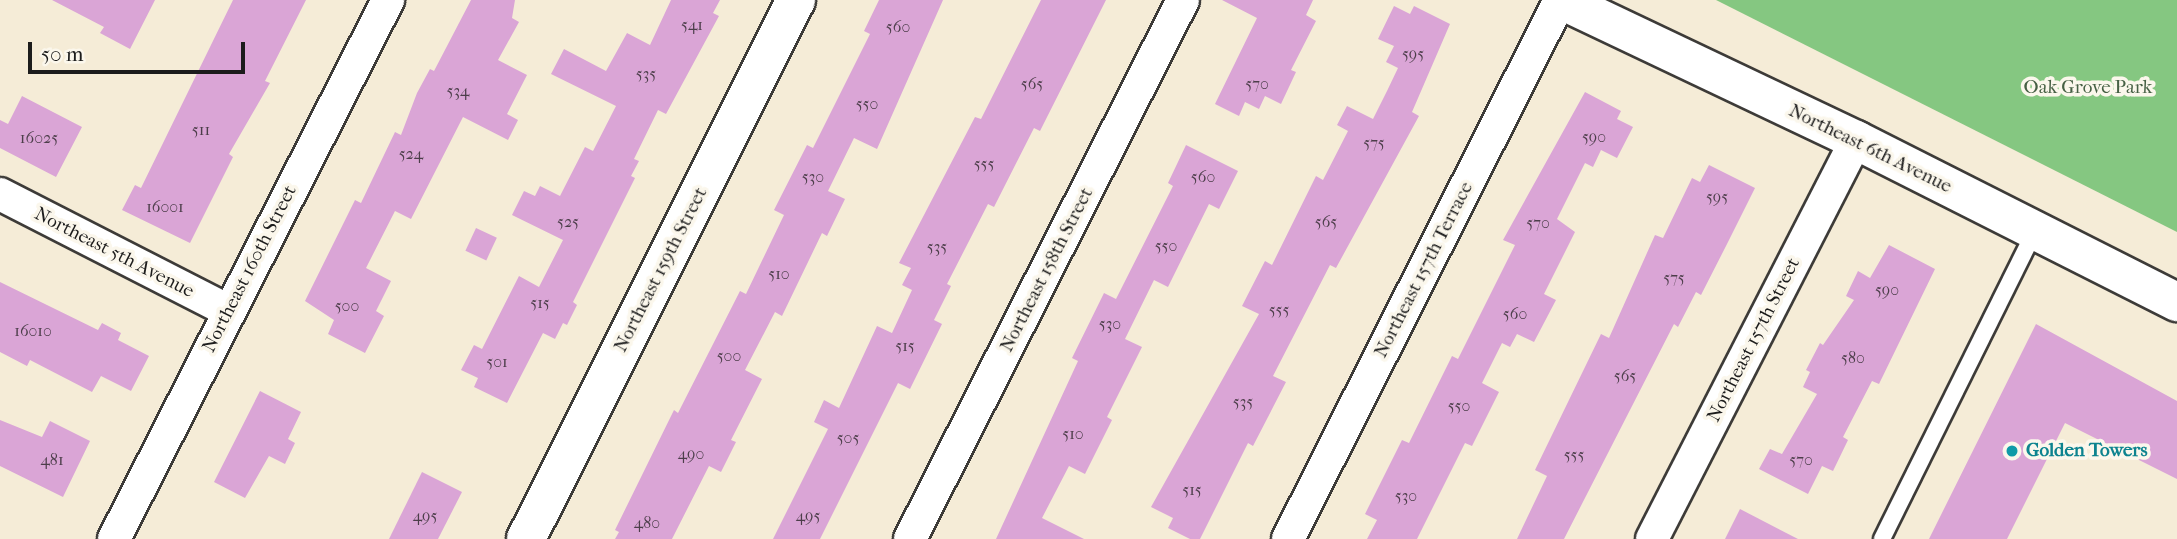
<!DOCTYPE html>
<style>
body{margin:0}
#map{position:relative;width:2177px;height:539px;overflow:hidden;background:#f5ecd7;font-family:"IM FELL French Canon",serif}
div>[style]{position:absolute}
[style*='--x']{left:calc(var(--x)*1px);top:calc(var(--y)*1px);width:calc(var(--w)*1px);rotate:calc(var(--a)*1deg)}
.green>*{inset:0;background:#85c781}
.building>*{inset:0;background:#daa5d6;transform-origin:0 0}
.roads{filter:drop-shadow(2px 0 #3d3b38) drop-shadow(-2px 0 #3d3b38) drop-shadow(0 2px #3d3b38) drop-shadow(0 -2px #3d3b38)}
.lane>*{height:16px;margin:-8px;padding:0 8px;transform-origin:8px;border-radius:8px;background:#fff}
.street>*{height:32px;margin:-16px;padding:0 16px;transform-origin:16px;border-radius:16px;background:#fff}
.secondary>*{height:38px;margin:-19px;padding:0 19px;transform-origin:19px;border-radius:19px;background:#fff}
.dots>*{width:19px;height:19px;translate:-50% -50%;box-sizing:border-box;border:4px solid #fbf7ec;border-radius:50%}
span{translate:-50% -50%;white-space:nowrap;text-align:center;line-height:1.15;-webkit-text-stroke:7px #fbf7ec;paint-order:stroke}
.number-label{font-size:16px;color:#4c3e4a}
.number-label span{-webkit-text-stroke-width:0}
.park-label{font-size:19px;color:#466044}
.street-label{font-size:19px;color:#1c1c1c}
.culture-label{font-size:19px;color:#0d838f;font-weight:700}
.left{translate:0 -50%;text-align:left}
.scale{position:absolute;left:28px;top:42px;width:217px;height:32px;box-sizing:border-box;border:4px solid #1c1c1c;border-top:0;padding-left:9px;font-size:21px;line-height:24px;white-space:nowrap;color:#1c1c1c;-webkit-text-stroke:5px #fbf7ec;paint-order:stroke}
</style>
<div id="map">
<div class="green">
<div style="clip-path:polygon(1716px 0,2177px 0,2177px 232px)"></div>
</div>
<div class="building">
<div style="clip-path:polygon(52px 0,155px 0,130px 49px,100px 33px,104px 27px)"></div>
<div style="clip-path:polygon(233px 0,306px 0,265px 81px,270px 83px,229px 154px,233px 157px,190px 243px,122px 210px,135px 185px,141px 188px)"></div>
<div style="clip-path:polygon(471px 0,515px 0,512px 18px,519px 22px,498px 60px,527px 75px,507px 114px,518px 120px,508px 140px,463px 117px,411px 219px,395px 211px,366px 268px,391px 281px,376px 311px,384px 316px,365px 353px,328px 334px,334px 320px,305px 301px,355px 200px,361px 203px,395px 132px,401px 135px,417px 93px,430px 69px,434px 71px)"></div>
<div style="clip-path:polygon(671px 0,720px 0,713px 13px,719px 16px,666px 114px,658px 110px,634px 159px,639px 161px,631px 176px,635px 178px,573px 302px,577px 305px,567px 325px,563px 323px,555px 339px,543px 333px,507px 403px,474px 387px,478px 378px,461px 370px,474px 345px,482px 349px,519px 276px,539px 287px,563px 240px,512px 215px,524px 191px,535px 196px,540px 186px,560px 196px,585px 147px,593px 151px,616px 106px,551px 74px,564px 49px,606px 71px,627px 33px,650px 45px)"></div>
<div style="clip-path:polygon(879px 0,943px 0,877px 149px,854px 138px,828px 191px,845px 199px,827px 236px,822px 233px,782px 316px,775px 312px,745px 370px,762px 379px,731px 440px,736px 442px,721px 472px,709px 466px,672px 539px,615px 539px,619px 532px,615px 530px,674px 410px,678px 413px,740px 291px,746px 294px,784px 215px,774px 210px,807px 145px,813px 148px,870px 34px,864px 31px)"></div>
<div style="clip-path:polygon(1041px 0,1106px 0,1040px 131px,1034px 128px,994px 207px,988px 204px,947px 284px,951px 286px,934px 320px,942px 324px,910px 389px,898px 383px,820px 539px,773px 539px,828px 429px,814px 422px,824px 400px,839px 408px,877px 326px,892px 333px,912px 290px,902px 285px,911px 268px,899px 263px,975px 117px,981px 119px)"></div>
<div style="clip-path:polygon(1222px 0,1313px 0,1306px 15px,1316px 21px,1291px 70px,1296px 72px,1281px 104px,1265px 96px,1259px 109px,1245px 102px,1239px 116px,1215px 104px,1257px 18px)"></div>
<div style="clip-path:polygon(1394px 6px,1410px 14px,1414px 6px,1450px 24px,1412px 112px,1419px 116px,1336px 268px,1330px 265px,1273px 376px,1286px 382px,1253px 446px,1248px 443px,1200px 539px,1190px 539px,1168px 528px,1173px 518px,1151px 507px,1259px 314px,1242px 306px,1265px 261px,1272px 265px,1316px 176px,1323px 180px,1348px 131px,1337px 125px,1347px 106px,1373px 119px,1387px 91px,1398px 68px,1386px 62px,1394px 46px,1378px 39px)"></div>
<div style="clip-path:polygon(1585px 92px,1621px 111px,1617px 119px,1633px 127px,1617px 158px,1601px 150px,1593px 167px,1585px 163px,1557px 219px,1575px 232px,1544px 294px,1556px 300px,1534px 342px,1517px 334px,1510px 347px,1502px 343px,1482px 383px,1499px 392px,1472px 446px,1465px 443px,1417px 539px,1367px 539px,1377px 520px,1365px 514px,1402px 440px,1409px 443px,1452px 356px,1458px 359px,1515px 245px,1503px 240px)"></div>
<div style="clip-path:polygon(22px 96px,82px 127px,56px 177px,0 148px,0 120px,8px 124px)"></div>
<div style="clip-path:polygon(1186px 145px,1238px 171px,1219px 209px,1209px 204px,1168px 287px,1154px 280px,1125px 339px,1142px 347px,1107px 417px,1112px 420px,1085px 474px,1069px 466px,1042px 518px,1084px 539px,996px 539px,1078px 361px,1072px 358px,1104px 293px,1116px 299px,1173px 186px,1168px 183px)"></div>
<div style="clip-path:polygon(1709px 165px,1755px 188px,1726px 246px,1701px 295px,1696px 292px,1678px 327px,1674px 324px,1564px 539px,1517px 539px,1547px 476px,1535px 470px,1601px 334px,1609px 338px,1655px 235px,1663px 238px,1692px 178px,1700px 182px)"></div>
<div style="left:476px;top:228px;width:23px;height:25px;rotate:25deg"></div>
<div style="clip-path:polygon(1889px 245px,1935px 269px,1879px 384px,1872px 381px,1843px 437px,1848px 440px,1833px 471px,1822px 466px,1808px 494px,1759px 469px,1770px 449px,1782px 454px,1817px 394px,1803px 387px,1810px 372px,1806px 370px,1820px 343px,1823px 345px,1854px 300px,1846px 296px,1858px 271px,1870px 278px)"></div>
<div style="clip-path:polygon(0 282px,98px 330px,102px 323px,121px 333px,118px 340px,149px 356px,131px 391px,101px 376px,92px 392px,30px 360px,27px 366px,0 352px)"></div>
<div style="clip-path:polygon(2036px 324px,2177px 401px,2177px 479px,2065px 423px,2007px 539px,1929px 539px)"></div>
<div style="clip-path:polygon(260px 391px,301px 412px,288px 439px,295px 443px,285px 464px,269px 456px,245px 498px,214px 482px)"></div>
<div style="clip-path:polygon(0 420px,42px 437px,50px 421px,90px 441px,63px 497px,0 466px)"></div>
<div style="clip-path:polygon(422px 472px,462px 492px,438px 539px,389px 539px)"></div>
<div style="clip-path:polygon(1740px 509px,1798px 539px,1725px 539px)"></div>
</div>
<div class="roads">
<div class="lane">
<div style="--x:1882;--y:539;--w:344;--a:-63.6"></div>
</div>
<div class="street">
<div style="--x:0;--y:194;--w:257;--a:27.1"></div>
<div style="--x:114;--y:539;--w:605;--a:-63.05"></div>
<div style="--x:910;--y:539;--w:604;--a:-63.14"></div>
<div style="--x:1288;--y:539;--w:604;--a:-63.22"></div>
<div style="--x:1652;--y:539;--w:448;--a:-62.9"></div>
</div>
<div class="secondary">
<div style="--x:1561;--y:0;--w:327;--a:25.4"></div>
<div style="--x:1856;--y:140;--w:360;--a:26.8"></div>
<div style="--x:526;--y:539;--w:603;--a:-63.39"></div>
</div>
</div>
<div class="dots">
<div style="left:2012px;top:451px;background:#0f9aa8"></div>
</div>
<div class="number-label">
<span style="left:692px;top:25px">541</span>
<span style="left:898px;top:27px">560</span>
<span style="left:1413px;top:54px">595</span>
<span style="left:646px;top:74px">535</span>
<span style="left:1032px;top:84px">565</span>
<span style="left:1257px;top:84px">570</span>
<span style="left:458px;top:91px">534</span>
<span style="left:867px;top:104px">550</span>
<span style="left:201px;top:130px">511</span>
<span style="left:1594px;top:137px">590</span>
<span style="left:39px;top:138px">16025</span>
<span style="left:1374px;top:143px">575</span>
<span style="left:411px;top:154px">524</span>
<span style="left:984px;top:164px">555</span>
<span style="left:813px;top:177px">530</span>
<span style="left:1203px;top:177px">560</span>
<span style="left:1717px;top:197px">595</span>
<span style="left:165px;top:207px">16001</span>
<span style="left:568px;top:222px">525</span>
<span style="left:1326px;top:222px">565</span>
<span style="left:1538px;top:223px">570</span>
<span style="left:1166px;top:246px">550</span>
<span style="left:937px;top:247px">535</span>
<span style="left:779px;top:274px">510</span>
<span style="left:1674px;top:278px">575</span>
<span style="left:1887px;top:290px">590</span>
<span style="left:540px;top:303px">515</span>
<span style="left:347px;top:306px">500</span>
<span style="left:1279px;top:310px">555</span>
<span style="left:1515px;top:314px">560</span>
<span style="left:1110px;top:324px">530</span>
<span style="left:33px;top:331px">16010</span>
<span style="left:905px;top:346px">515</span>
<span style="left:729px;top:356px">500</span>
<span style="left:1853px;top:358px">580</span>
<span style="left:497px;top:362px">501</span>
<span style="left:1625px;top:376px">565</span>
<span style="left:1243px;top:402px">535</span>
<span style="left:1459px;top:406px">550</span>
<span style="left:1073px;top:434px">510</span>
<span style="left:848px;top:438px">505</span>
<span style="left:691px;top:454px">490</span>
<span style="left:1574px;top:455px">555</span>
<span style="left:52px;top:460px">481</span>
<span style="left:1801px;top:460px">570</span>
<span style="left:1192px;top:490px">515</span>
<span style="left:1406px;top:496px">530</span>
<span style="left:425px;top:516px">495</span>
<span style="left:808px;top:516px">495</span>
<span style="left:647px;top:523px">480</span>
</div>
<div class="park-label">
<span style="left:2088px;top:88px">Oak Grove Park</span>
</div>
<div class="street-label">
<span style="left:1870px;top:149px;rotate:26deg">Northeast 6th Avenue</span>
<span style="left:114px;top:253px;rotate:27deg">Northeast 5th Avenue</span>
<span style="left:250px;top:269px;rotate:-63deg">Northeast 160th Street</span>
<span style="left:661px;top:270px;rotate:-63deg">Northeast 159th Street</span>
<span style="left:1047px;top:270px;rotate:-63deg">Northeast 158th Street</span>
<span style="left:1424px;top:270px;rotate:-63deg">Northeast 157th Terrace</span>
<span style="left:1754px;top:340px;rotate:-63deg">Northeast 157th Street</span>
</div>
<div class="culture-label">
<span class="left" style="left:2026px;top:451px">Golden Towers</span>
</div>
<div class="scale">50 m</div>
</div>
